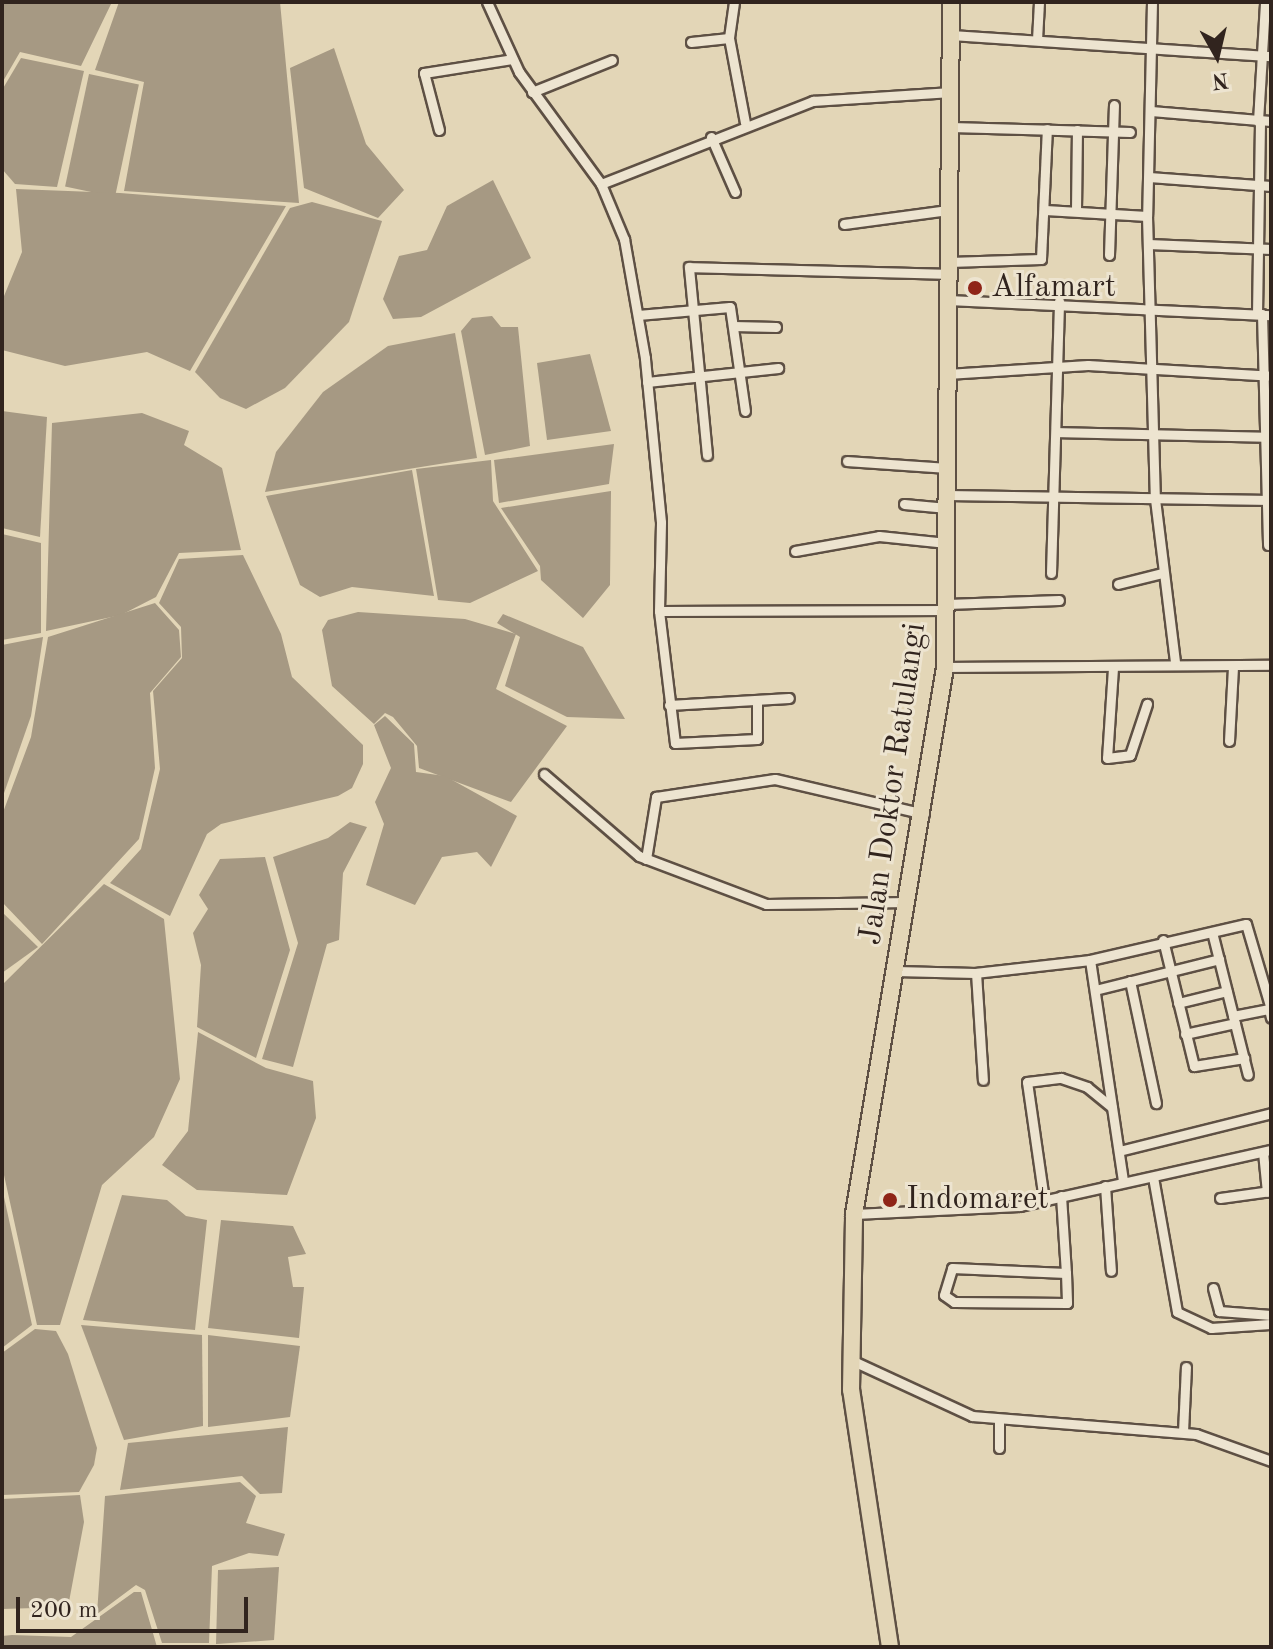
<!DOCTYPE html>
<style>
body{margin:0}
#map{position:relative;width:1273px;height:1649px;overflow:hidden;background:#e3d6b7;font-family:"Old Standard TT",serif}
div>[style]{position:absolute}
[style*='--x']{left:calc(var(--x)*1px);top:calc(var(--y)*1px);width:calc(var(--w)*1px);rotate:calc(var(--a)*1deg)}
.water>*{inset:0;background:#a69983;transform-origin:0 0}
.roads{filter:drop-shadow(2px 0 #5e5044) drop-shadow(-2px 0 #5e5044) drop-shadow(0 2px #5e5044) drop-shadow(0 -2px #5e5044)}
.street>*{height:9px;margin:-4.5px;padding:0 4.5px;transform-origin:4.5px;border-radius:4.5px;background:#ede4d0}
.highway>*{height:16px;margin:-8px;padding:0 8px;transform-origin:8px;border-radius:8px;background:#e3d6b7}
.dots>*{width:22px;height:22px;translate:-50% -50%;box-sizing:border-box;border:4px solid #ede4d0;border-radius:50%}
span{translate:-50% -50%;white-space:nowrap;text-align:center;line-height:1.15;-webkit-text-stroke:6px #ede4d0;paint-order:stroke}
.poi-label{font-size:32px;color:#31241e}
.left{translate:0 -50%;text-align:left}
.street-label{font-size:32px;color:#31241e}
.frame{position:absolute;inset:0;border:4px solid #31241e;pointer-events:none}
.north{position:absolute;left:1177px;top:16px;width:80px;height:80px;-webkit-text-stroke:6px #ede4d0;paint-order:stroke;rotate:172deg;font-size:22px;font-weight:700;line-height:32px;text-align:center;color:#31241e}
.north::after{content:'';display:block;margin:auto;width:28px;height:36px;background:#31241e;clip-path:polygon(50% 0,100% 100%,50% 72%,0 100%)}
.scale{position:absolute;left:16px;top:1597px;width:232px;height:36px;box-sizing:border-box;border:4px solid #31241e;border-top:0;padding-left:10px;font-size:24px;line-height:28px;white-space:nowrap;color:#31241e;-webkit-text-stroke:6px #ede4d0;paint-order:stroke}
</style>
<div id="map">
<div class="water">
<div style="clip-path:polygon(2px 2px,112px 2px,81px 66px,20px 52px,2px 83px)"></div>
<div style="clip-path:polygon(119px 2px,280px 2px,299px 203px,124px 191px,144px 82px,95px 70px)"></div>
<div style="clip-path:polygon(334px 48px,366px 144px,404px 190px,378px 218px,304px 188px,290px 68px)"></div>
<div style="clip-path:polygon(21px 58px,84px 71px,57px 187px,15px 184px,2px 169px,2px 90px)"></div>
<div style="left:89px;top:74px;width:51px;height:115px;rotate:12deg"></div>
<div style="clip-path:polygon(493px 180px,531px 258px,421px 317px,393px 319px,383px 299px,399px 256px,427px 250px,447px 206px)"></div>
<div style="clip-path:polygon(16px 189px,120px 193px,286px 206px,190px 371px,147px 352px,65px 366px,2px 350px,2px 301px,22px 252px)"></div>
<div style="clip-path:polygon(312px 202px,382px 221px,349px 322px,285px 388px,246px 409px,220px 398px,195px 372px,290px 208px)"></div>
<div style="clip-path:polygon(492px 316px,501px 327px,518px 327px,530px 446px,485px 455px,461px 331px,472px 318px)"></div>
<div style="clip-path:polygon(455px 333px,477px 458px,265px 492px,276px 452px,323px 392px,388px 346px)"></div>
<div style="clip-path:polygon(590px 354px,611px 431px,547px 440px,537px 363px)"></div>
<div style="clip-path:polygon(2px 411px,47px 417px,40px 537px,2px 528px)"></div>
<div style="clip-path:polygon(142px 413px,189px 431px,184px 445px,222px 468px,241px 550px,179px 553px,156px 597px,121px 615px,46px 631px,52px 423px)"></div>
<div style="clip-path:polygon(614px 444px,609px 484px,499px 503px,494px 460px)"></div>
<div style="clip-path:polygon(491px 460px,493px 501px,538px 571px,470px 603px,438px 600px,416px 469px)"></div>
<div style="clip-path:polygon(412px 470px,434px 596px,352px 587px,320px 597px,300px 585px,266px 496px)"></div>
<div style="clip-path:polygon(611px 491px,610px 585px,583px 618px,541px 580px,540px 566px,501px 508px)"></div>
<div style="clip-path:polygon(2px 534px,41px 543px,41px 633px,2px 640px)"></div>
<div style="clip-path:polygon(243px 555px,281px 634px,292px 677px,363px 745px,363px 764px,352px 788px,338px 796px,221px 824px,207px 834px,170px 916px,110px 883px,141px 849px,160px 769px,153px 691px,182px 658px,181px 627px,159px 603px,179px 559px)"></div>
<div style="clip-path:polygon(155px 603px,179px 630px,181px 657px,150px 693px,155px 768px,139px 839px,42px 944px,2px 902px,2px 815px,31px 737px,48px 637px)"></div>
<div style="clip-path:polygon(358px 612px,465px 619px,516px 634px,496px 689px,567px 726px,511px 802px,419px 768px,417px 746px,393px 717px,385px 713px,374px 724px,332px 686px,322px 630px,328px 620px)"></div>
<div style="clip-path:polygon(503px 614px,583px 647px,625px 719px,567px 717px,505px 686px,520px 637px,497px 623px)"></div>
<div style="clip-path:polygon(43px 637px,31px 716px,2px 799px,2px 645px)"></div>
<div style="clip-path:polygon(385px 716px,414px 744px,416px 772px,445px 776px,517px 816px,491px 867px,477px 852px,442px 857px,415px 905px,366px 885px,384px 824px,375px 802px,391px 768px,374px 725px)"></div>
<div style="clip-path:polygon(350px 822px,367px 827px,343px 873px,339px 940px,327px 944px,293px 1067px,262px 1059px,298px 943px,273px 857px,328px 838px)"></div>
<div style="clip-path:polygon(265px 857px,290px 950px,256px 1058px,197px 1027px,201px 965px,193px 933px,208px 909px,199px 895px,220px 859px)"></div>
<div style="clip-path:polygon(104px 884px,164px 919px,180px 1079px,154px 1137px,102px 1185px,60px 1325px,37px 1325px,2px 1166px,2px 985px)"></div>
<div style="clip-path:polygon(2px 912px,38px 947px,2px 973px)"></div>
<div style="clip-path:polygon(198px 1032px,266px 1068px,313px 1081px,316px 1118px,287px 1195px,197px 1190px,162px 1165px,188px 1131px)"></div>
<div style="clip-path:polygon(2px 1188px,32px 1325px,2px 1348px)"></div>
<div style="clip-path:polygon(122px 1195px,167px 1200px,186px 1216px,207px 1220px,195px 1330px,83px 1320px)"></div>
<div style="clip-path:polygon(221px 1220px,293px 1226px,306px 1254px,288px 1257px,293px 1287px,304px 1287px,299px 1338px,208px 1328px)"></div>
<div style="clip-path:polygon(81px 1325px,202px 1335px,203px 1426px,124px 1440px)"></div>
<div style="clip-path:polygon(35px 1329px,56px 1331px,68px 1354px,97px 1448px,94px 1465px,79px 1492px,2px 1495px,2px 1353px)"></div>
<div style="clip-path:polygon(208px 1335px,300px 1346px,290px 1417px,208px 1427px)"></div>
<div style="clip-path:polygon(288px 1427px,282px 1493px,260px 1494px,242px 1476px,120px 1490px,128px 1443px)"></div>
<div style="clip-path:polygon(240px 1482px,256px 1496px,246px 1523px,285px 1534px,278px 1556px,249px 1553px,212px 1566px,209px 1643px,162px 1643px,145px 1590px,136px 1585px,97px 1614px,105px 1496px)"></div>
<div style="clip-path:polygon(80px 1495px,84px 1522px,68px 1607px,2px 1609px,2px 1499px)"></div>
<div style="clip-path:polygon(279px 1567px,274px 1640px,216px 1644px,218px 1570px)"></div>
<div style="clip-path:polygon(134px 1592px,141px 1592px,157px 1647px,2px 1647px,2px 1636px,12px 1635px,71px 1637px)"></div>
</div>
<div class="roads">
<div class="street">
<div style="--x:487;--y:2;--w:77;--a:65.4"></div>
<div style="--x:519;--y:72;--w:139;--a:53.8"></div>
<div style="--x:734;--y:2;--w:36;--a:98"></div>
<div style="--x:729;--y:38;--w:86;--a:79.3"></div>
<div style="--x:1152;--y:2;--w:214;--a:91.3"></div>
<div style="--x:1147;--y:216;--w:283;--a:88.4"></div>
<div style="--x:1155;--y:499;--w:164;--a:83"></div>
<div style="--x:951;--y:35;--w:321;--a:3.8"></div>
<div style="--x:1037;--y:40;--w:38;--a:-87"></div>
<div style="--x:691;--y:42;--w:38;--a:-6"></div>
<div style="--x:532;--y:92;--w:86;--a:-21.8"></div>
<div style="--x:1151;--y:111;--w:120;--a:4.8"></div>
<div style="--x:1258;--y:121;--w:119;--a:-86.6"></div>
<div style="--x:951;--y:127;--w:179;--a:1.6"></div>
<div style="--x:439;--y:130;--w:59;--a:-104.7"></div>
<div style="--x:424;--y:73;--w:89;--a:-9"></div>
<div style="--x:711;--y:137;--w:60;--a:66.4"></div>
<div style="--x:1149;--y:177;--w:122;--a:4.2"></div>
<div style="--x:1045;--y:210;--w:102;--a:3.4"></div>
<div style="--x:1076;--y:210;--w:80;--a:-89.3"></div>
<div style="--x:844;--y:224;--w:105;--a:-7.7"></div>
<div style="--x:1148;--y:244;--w:123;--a:2.3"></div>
<div style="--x:1109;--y:255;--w:150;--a:-88.1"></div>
<div style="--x:949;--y:262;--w:92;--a:-1.9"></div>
<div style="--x:1041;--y:259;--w:130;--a:-87.4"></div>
<div style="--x:948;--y:300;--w:323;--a:2.7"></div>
<div style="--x:1257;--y:314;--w:193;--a:-89.1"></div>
<div style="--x:1262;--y:314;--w:231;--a:88.5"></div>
<div style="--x:638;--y:315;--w:92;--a:-5"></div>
<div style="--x:730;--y:307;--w:105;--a:81.8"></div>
<div style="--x:733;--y:326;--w:43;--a:1.3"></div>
<div style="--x:947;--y:374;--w:141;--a:-3.7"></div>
<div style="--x:1088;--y:365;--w:183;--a:3.4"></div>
<div style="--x:647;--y:382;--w:132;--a:-6.1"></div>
<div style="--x:1057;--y:432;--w:214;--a:1.3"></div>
<div style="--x:707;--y:455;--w:189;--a:-95.5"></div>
<div style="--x:689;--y:267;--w:259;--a:1.5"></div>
<div style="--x:847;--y:461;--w:100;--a:4"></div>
<div style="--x:947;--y:495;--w:324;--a:0.9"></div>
<div style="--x:904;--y:504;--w:43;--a:5.3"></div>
<div style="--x:795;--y:551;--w:85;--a:-10.1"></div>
<div style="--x:879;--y:536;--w:68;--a:5.9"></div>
<div style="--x:1051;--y:573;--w:272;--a:-88.3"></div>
<div style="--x:1118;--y:584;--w:45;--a:-14"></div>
<div style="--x:947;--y:604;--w:112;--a:-2"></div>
<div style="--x:947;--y:610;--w:288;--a:179.8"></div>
<div style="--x:659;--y:611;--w:89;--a:-88.7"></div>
<div style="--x:661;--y:522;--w:165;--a:-95.6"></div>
<div style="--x:645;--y:358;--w:121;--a:-100"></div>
<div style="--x:624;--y:239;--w:60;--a:-112.7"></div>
<div style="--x:601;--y:184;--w:228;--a:-21.4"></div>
<div style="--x:813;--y:101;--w:138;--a:-3.7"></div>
<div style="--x:659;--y:611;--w:133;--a:83.1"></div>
<div style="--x:675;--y:743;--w:82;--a:-2.8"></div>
<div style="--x:757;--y:739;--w:39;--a:-90"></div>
<div style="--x:945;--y:667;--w:326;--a:-0.4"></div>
<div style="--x:1113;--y:668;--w:90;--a:93.8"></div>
<div style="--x:1107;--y:758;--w:23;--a:-7"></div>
<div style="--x:1130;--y:755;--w:54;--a:-71.6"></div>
<div style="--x:669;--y:705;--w:120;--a:-3.3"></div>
<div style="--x:1229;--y:741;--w:74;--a:-86.9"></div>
<div style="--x:544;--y:774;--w:125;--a:40.8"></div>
<div style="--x:639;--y:856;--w:136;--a:20.7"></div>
<div style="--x:766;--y:904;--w:143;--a:-0.8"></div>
<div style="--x:646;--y:859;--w:63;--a:-80.8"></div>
<div style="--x:656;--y:797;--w:120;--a:-8.6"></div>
<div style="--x:775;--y:779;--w:153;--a:13.2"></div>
<div style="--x:1212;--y:932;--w:147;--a:75.9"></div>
<div style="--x:1163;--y:940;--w:130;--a:76.2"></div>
<div style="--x:1194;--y:1066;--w:51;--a:-9.1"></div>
<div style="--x:1090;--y:960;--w:160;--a:-13"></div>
<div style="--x:1246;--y:924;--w:89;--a:73.6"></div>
<div style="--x:896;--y:971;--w:79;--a:1.5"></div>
<div style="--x:975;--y:973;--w:116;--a:-6.4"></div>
<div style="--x:1090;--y:960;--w:224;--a:81.5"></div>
<div style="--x:976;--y:973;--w:107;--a:86.3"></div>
<div style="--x:1130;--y:981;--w:125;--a:78"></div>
<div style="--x:1095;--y:990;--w:128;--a:-14"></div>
<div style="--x:1178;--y:1003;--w:50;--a:-13.8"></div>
<div style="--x:1233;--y:1016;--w:37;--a:-11"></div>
<div style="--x:1269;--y:1009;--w:9;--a:77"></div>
<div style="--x:1185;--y:1034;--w:51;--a:-12.4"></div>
<div style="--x:1119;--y:1151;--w:157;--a:-14"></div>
<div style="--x:1263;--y:1152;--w:40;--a:84.3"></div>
<div style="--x:1153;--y:1177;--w:137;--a:79.9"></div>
<div style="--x:1177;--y:1312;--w:38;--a:25"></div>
<div style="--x:1211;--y:1328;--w:59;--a:-3.9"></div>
<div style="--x:1105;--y:1186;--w:85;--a:86"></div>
<div style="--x:1061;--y:1196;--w:77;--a:86.3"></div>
<div style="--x:1066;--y:1273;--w:30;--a:88"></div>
<div style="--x:1067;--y:1303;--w:113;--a:-179.5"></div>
<div style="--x:954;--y:1302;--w:12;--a:-145"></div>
<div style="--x:944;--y:1295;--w:28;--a:-73"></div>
<div style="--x:952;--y:1268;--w:114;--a:2.5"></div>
<div style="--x:1220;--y:1198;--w:51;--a:-7.8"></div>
<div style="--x:1044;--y:1200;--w:119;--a:-98.2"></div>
<div style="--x:1027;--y:1082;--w:34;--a:-7"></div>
<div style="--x:1061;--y:1078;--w:28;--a:19"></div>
<div style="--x:1087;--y:1087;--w:32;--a:39"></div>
<div style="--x:854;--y:1214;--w:166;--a:-2.8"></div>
<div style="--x:1020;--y:1206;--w:257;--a:-12.6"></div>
<div style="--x:1213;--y:1288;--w:24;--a:75"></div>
<div style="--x:1219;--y:1311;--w:52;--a:4.4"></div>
<div style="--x:851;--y:1360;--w:133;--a:24.8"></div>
<div style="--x:972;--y:1416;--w:225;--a:4.6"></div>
<div style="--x:1196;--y:1434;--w:80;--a:19.8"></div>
<div style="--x:1183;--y:1432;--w:65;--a:-87.4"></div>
<div style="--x:999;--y:1448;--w:29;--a:-90"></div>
</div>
<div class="highway">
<div style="--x:890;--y:1647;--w:260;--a:-98.6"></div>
<div style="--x:851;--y:1390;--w:176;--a:-89"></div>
<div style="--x:854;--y:1214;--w:555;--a:-80.55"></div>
<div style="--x:945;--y:667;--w:665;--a:-89.48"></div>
</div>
</div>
<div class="dots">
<div style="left:975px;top:288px;background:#8f2418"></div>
<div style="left:890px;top:1200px;background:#8f2418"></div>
</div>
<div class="poi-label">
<span class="left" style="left:991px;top:288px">Alfamart</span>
<span class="left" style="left:906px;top:1200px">Indomaret</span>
</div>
<div class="street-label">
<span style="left:894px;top:784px;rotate:-82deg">Jalan Doktor Ratulangi</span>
</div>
<div class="frame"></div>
<div class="north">N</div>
<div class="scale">200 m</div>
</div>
